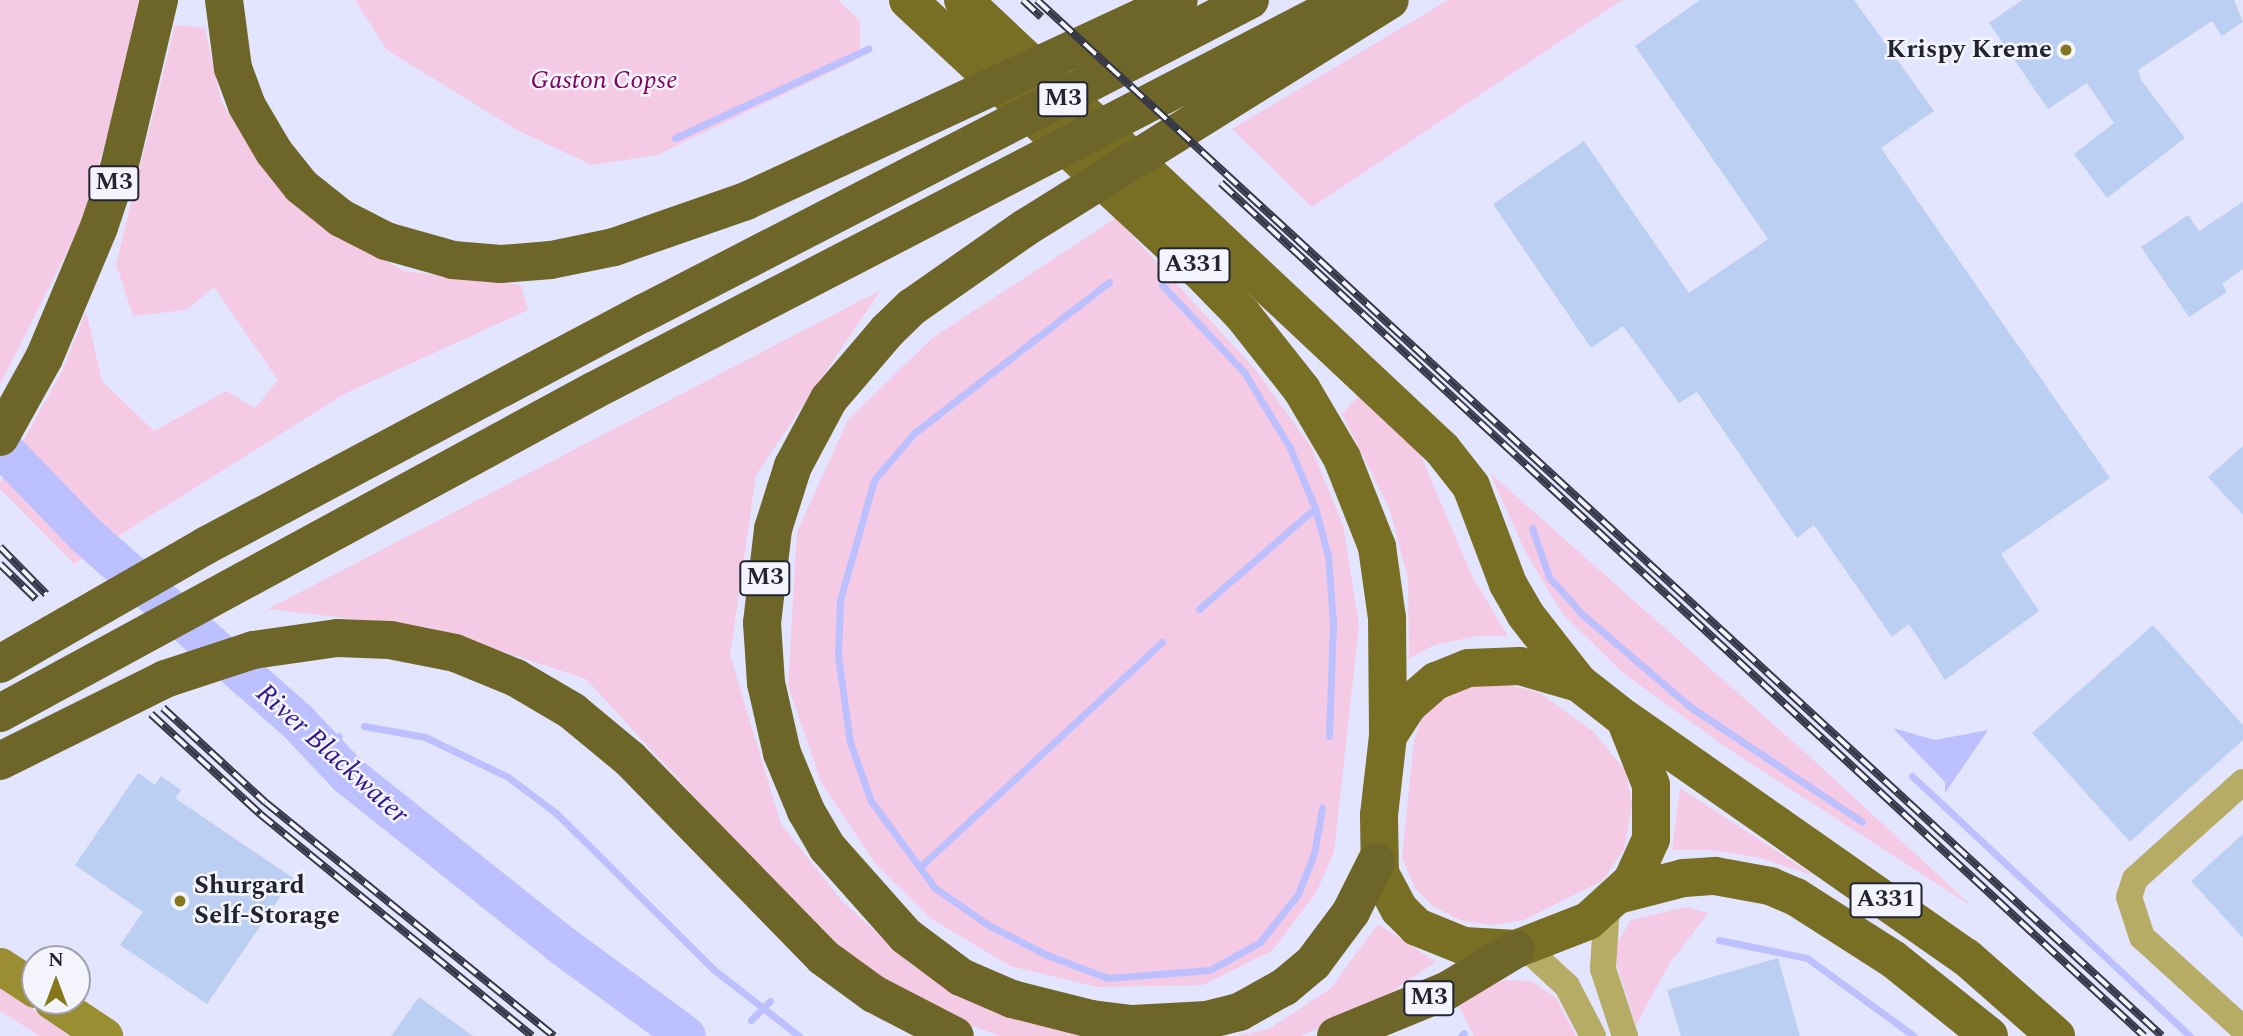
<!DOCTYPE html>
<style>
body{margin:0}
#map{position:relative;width:2243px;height:1036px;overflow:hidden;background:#e3e5fe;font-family:Spectral,serif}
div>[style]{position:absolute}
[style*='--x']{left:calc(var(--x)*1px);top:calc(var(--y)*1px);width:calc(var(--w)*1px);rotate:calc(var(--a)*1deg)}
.green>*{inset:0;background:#f4cae4}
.water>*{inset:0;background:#bcc0ff}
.stream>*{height:7px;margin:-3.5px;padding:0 3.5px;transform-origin:3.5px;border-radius:3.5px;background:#bcc0ff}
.river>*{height:40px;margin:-20px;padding:0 20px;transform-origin:20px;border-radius:20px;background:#bcc0ff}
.building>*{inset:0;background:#bbcff3}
.minor>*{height:26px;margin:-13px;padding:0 13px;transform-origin:13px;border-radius:13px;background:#b6ac65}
.secondary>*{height:37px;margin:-18.5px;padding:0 18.5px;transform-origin:18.5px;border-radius:18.5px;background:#9b8e32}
.trunk>*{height:38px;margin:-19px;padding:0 19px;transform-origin:19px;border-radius:19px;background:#796f24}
.motorway>*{height:38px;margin:-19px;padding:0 19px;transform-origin:19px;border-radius:19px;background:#6e6628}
.rail>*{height:8px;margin-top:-4px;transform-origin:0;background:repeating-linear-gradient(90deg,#f3f4fc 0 16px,#373847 0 32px);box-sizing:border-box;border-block:2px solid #373847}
.dots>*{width:19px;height:19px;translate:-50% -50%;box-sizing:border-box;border:4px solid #f3f4fc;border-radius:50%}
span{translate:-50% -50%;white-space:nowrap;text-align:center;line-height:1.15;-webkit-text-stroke:5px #f3f4fc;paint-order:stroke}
.shield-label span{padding:2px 5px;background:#f3f4fc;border:2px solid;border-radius:5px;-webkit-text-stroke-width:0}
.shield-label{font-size:24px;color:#232432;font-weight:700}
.poi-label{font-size:26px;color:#232432;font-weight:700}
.right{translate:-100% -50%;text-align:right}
.left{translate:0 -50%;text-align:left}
.park-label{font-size:26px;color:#820064;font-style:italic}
.water-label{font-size:28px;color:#31168d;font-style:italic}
.north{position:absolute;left:21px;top:945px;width:70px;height:70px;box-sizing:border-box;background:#f3f4fc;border:2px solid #a0a1ab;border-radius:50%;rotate:0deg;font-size:19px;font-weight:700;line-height:28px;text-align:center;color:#232432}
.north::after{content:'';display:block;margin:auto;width:24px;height:32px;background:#84771c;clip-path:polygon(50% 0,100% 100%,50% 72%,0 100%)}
</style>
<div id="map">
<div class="green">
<div style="clip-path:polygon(0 0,146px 0,82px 222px,0 385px)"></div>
<div style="clip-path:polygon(355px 0,838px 0,860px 21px,860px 58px,657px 155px,592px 165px,517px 130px,387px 50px)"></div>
<div style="clip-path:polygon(1448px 0,1622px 0,1312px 207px,1232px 129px)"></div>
<div style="clip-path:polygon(175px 25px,205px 28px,221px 101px,260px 163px,299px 207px,403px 271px,521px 285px,528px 310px,344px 394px,74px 564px,0 489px,0 483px,63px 369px,86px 311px,102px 381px,154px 431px,226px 391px,255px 408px,278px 380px,214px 287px,186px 310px,133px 316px,116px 264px)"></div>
<div style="clip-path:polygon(1116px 218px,1255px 369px,1311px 447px,1343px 525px,1359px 625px,1334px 852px,1317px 891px,1272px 951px,1203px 985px,1098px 987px,1010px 966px,930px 918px,875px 863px,821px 782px,788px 685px,797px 532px,848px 420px,931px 339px)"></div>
<div style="clip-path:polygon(881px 290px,756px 475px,730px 655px,781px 824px,842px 901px,915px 968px,1013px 1017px,1084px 1036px,1001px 1036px,937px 1014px,894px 991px,804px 916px,586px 679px,432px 628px,268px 609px)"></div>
<div style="clip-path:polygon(1362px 392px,1419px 451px,1472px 576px,1508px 636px,1477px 636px,1434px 645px,1409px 659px,1408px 578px,1390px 510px,1342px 414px)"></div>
<div style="clip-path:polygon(1490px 473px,1809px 756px,1973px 907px,1724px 746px,1622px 672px,1562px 613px,1525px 551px)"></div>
<div style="clip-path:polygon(1506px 684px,1540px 693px,1593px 731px,1626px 772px,1632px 805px,1624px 849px,1602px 881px,1524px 920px,1492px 925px,1462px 921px,1434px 907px,1415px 888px,1402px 858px,1414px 741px,1422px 717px,1437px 702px,1468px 687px)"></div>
<div style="clip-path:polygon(1680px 788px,1815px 876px,1761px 858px,1711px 850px,1672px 850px)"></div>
<div style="clip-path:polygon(1686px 907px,1708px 913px,1669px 964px,1636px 1025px,1617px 965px,1617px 943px,1631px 920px)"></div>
<div style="clip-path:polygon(1378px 924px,1436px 962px,1369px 1007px,1300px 1036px,1236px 1036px,1269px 1029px,1331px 988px)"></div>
<div style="clip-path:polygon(1504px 980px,1532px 981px,1557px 999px,1576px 1036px,1474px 1036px,1456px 1001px)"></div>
<div style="clip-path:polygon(0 985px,69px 1036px,40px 1036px,0 1011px)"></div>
</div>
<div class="water">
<div style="clip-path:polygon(1893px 728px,1935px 740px,1988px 730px,1945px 793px,1945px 782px)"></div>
</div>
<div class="stream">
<div style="--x:675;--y:138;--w:213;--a:-24.8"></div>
<div style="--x:1109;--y:282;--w:247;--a:142.2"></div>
<div style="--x:914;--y:433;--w:62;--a:130.4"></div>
<div style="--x:874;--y:480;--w:125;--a:105.8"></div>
<div style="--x:840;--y:600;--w:56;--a:92"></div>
<div style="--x:838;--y:656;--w:87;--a:82.1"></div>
<div style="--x:850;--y:742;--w:63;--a:70.4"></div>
<div style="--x:871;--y:801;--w:108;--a:53.7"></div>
<div style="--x:935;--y:888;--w:65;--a:34.9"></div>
<div style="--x:988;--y:925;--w:66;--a:27"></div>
<div style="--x:1047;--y:955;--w:65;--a:20.7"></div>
<div style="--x:1108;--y:978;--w:102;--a:-4.5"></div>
<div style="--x:1210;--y:970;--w:57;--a:-29.2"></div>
<div style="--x:1260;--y:942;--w:61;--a:-51.6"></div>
<div style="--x:1298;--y:894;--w:43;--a:-68.2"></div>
<div style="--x:1314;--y:854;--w:47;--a:-80.1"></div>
<div style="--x:1162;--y:285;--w:120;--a:46.7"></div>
<div style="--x:1244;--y:372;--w:89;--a:58.8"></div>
<div style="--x:1290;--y:448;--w:65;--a:67.4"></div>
<div style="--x:1315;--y:508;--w:50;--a:74.8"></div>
<div style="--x:1328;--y:556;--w:66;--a:85.7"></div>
<div style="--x:1333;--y:622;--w:114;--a:92"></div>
<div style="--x:1532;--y:528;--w:52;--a:70.9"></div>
<div style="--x:1549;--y:577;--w:51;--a:48.2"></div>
<div style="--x:1583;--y:615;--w:140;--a:40.6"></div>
<div style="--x:1689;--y:706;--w:208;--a:33.8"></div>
<div style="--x:1199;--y:609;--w:154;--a:-41"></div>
<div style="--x:364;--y:726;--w:62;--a:10.2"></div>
<div style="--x:425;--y:737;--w:92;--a:25.7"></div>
<div style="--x:508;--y:777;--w:60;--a:36.9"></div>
<div style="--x:556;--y:813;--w:221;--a:44.8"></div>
<div style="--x:713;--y:969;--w:109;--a:37.9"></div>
<div style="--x:322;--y:747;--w:20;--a:-33"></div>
<div style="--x:1912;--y:776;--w:381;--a:43.1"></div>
<div style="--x:921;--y:866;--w:329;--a:-42.9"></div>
<div style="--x:1719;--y:940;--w:90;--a:11.6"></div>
<div style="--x:1807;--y:958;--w:132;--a:36.1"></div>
<div style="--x:751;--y:1020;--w:27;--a:-45"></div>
<div style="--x:1461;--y:1036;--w:4;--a:-45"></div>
</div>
<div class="river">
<div style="--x:0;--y:446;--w:125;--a:46"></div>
<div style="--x:87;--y:536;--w:281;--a:41.4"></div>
<div style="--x:298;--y:722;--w:73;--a:46.7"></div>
<div style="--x:348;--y:775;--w:275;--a:38.5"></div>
<div style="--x:563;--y:946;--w:152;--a:36.2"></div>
</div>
<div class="building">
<div style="clip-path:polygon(1700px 0,1854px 0,1934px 111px,1881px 148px,2110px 478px,2001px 554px,2039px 611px,1945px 680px,1909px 624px,1892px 637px,1814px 525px,1797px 538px,1697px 392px,1679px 403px,1623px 326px,1591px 348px,1493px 204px,1584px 141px,1689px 293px,1768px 239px,1635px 46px)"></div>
<div style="clip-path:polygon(2022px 0,2234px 0,2243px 22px,2222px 36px,2212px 21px,2138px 70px,2141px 80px,2185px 138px,2107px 198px,2074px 154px,2114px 123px,2087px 83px,2048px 109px,1989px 23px)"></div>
<div style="clip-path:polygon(2243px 202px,2243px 269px,2222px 284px,2227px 292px,2189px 317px,2141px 247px,2188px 215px,2199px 231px)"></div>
<div style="clip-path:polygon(2243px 446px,2243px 515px,2208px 477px)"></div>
<div style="clip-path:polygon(2153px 625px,2243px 725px,2243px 740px,2130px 842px,2032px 733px)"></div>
<div style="clip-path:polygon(138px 773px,155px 785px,161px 776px,181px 790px,175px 798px,293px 878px,207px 1004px,120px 945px,143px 912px,75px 865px)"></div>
<div style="clip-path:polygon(2243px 834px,2243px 938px,2191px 881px)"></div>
<div style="clip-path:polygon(1778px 958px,1800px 1036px,1681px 1036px,1667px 990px)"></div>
<div style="clip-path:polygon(419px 997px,473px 1036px,391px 1036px)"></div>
</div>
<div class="minor">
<div style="--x:2243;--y:782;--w:145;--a:138.1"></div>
<div style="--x:2135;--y:879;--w:19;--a:108"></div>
<div style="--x:2129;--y:897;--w:42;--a:72"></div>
<div style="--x:2142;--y:937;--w:137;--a:42.3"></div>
<div style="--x:1607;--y:905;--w:64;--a:93.6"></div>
<div style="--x:1603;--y:969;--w:71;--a:71.8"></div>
<div style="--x:1525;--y:947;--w:57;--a:42.9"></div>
<div style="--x:1567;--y:986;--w:56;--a:62.5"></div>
</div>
<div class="secondary">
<div style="--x:0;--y:966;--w:42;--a:33.3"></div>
<div style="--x:52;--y:1001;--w:63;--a:33.9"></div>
</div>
<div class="trunk">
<div style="--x:908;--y:0;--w:397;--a:42.9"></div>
<div style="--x:1199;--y:270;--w:62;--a:45.7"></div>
<div style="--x:1242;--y:314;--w:97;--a:51.7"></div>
<div style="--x:1302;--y:390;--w:79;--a:59.5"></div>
<div style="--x:1342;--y:458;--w:96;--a:68.5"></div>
<div style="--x:1377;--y:547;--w:72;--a:82"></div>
<div style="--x:1387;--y:618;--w:118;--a:89.5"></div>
<div style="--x:963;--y:0;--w:657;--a:43.15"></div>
<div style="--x:1442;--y:449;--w:47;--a:51.9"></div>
<div style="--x:1471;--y:486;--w:105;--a:69.3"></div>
<div style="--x:1508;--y:584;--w:34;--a:60"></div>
<div style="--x:1525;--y:614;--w:88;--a:52"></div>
<div style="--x:1520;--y:666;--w:61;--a:16.1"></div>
<div style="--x:1579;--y:683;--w:58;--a:38"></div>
<div style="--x:1625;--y:719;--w:71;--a:68.5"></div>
<div style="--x:1651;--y:785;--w:54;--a:90"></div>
<div style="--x:1651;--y:839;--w:46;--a:114.3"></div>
<div style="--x:1632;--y:881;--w:59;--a:137.7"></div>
<div style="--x:1588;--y:921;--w:77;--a:158.7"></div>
<div style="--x:1516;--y:949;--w:52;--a:-176.7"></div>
<div style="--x:1464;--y:946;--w:51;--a:-158"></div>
<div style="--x:1417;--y:927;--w:25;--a:-135"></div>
<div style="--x:1399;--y:909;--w:40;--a:-118"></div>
<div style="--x:1380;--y:874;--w:59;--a:-91"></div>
<div style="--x:1379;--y:815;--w:80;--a:-83.5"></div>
<div style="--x:1388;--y:736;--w:37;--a:-57"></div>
<div style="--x:1408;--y:705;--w:37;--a:-41"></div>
<div style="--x:1436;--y:681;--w:35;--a:-22"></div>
<div style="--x:1469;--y:668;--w:51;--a:-2.2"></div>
<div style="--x:1627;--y:720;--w:414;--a:35"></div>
<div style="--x:1966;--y:957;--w:120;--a:41.3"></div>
<div style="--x:1621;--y:894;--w:65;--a:-14.3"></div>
<div style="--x:1684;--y:878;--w:31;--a:-4"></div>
<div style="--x:1715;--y:876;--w:56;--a:10.3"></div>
<div style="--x:1770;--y:886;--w:28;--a:23"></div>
<div style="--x:1796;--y:897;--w:115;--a:32.6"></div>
<div style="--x:1893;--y:959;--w:123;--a:38.7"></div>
</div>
<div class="motorway">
<div style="--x:224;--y:0;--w:69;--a:82.5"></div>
<div style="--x:233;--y:68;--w:40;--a:69.8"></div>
<div style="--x:247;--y:106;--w:53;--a:59.6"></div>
<div style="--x:274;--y:152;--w:43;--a:51.5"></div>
<div style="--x:301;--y:186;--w:51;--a:38.7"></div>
<div style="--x:341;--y:218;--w:51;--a:27.1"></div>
<div style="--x:386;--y:241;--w:70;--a:15.8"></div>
<div style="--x:453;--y:260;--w:48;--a:4.8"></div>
<div style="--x:501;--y:264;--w:50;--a:-4.6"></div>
<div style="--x:551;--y:260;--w:64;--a:-11.7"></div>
<div style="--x:614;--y:247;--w:140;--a:-19.2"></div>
<div style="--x:746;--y:201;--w:477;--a:-24.9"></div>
<div style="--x:0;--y:437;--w:90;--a:-60.9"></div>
<div style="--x:44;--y:358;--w:142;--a:-67.2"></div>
<div style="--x:99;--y:227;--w:62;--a:-71.3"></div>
<div style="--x:119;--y:168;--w:173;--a:-76.6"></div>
<div style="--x:0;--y:664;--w:237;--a:-29.9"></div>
<div style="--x:205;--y:546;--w:497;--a:-28"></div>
<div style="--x:644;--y:313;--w:682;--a:-27.32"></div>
<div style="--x:0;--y:713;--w:675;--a:-28.5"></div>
<div style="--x:593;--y:391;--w:850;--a:-27.38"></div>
<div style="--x:0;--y:761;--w:184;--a:-26.4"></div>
<div style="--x:165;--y:679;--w:93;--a:-18.2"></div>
<div style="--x:253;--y:650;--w:85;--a:-8.1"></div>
<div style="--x:337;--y:638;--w:53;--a:2.2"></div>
<div style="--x:390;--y:640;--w:66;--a:11.3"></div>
<div style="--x:455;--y:653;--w:66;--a:22.3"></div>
<div style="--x:516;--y:678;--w:65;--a:30.5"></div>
<div style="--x:572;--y:711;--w:75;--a:39.6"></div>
<div style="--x:630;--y:759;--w:277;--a:45.7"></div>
<div style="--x:823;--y:957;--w:63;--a:36"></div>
<div style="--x:874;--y:994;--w:91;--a:27.4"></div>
<div style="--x:1376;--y:862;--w:56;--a:116.6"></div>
<div style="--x:1351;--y:912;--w:64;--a:126.7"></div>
<div style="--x:1313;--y:963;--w:38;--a:140"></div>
<div style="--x:1284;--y:987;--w:51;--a:150.9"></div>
<div style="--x:1239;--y:1012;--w:33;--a:166"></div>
<div style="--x:1207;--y:1020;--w:75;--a:176.9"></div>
<div style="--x:1132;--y:1024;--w:41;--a:-173"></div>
<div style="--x:1091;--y:1019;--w:81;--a:-165.8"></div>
<div style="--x:1012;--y:999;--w:56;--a:-156.7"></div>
<div style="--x:961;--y:977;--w:69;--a:-143.3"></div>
<div style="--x:906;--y:936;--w:119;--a:-131.6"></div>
<div style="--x:827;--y:847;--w:42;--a:-120.3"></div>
<div style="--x:806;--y:811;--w:63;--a:-112.5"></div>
<div style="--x:782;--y:753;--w:72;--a:-102.9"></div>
<div style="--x:766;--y:683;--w:60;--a:-93.8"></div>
<div style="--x:762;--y:623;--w:95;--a:-83.3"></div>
<div style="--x:773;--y:529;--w:66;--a:-72.4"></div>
<div style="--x:793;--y:466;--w:76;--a:-61.8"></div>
<div style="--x:829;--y:399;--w:89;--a:-49.5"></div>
<div style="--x:887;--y:331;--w:35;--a:-44"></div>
<div style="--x:912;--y:307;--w:138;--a:-35"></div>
<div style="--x:1025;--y:228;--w:430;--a:-32"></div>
<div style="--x:1336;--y:1036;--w:121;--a:-22.3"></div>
<div style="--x:1448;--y:990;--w:79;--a:-31.1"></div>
</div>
<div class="rail">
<div style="--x:1023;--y:0;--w:25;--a:43"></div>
<div style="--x:1037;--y:0;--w:1529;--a:42.64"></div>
<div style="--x:1221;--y:183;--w:1257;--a:42.74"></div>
<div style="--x:0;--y:547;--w:66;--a:45.6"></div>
<div style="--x:0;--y:564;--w:50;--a:44.2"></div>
<div style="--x:163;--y:708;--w:139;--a:42.7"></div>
<div style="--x:265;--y:802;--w:372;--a:39"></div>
<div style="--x:151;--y:714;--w:148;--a:42.5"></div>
<div style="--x:260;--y:814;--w:351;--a:39.2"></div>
</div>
<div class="dots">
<div style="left:2066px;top:50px;background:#84771c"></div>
<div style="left:180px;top:901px;background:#84771c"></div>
</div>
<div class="shield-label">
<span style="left:1063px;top:99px">M3</span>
<span style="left:114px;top:183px">M3</span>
<span style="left:1194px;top:265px">A331</span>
<span style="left:765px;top:578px">M3</span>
<span style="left:1886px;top:900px">A331</span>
<span style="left:1429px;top:998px">M3</span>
</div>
<div class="poi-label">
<span class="right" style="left:2052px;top:50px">Krispy Kreme</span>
<span class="left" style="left:194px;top:901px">Shurgard<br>Self-Storage</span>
</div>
<div class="park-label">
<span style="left:604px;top:81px">Gaston Copse</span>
</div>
<div class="water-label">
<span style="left:332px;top:754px;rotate:42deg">River Blackwater</span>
</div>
<div class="north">N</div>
</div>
